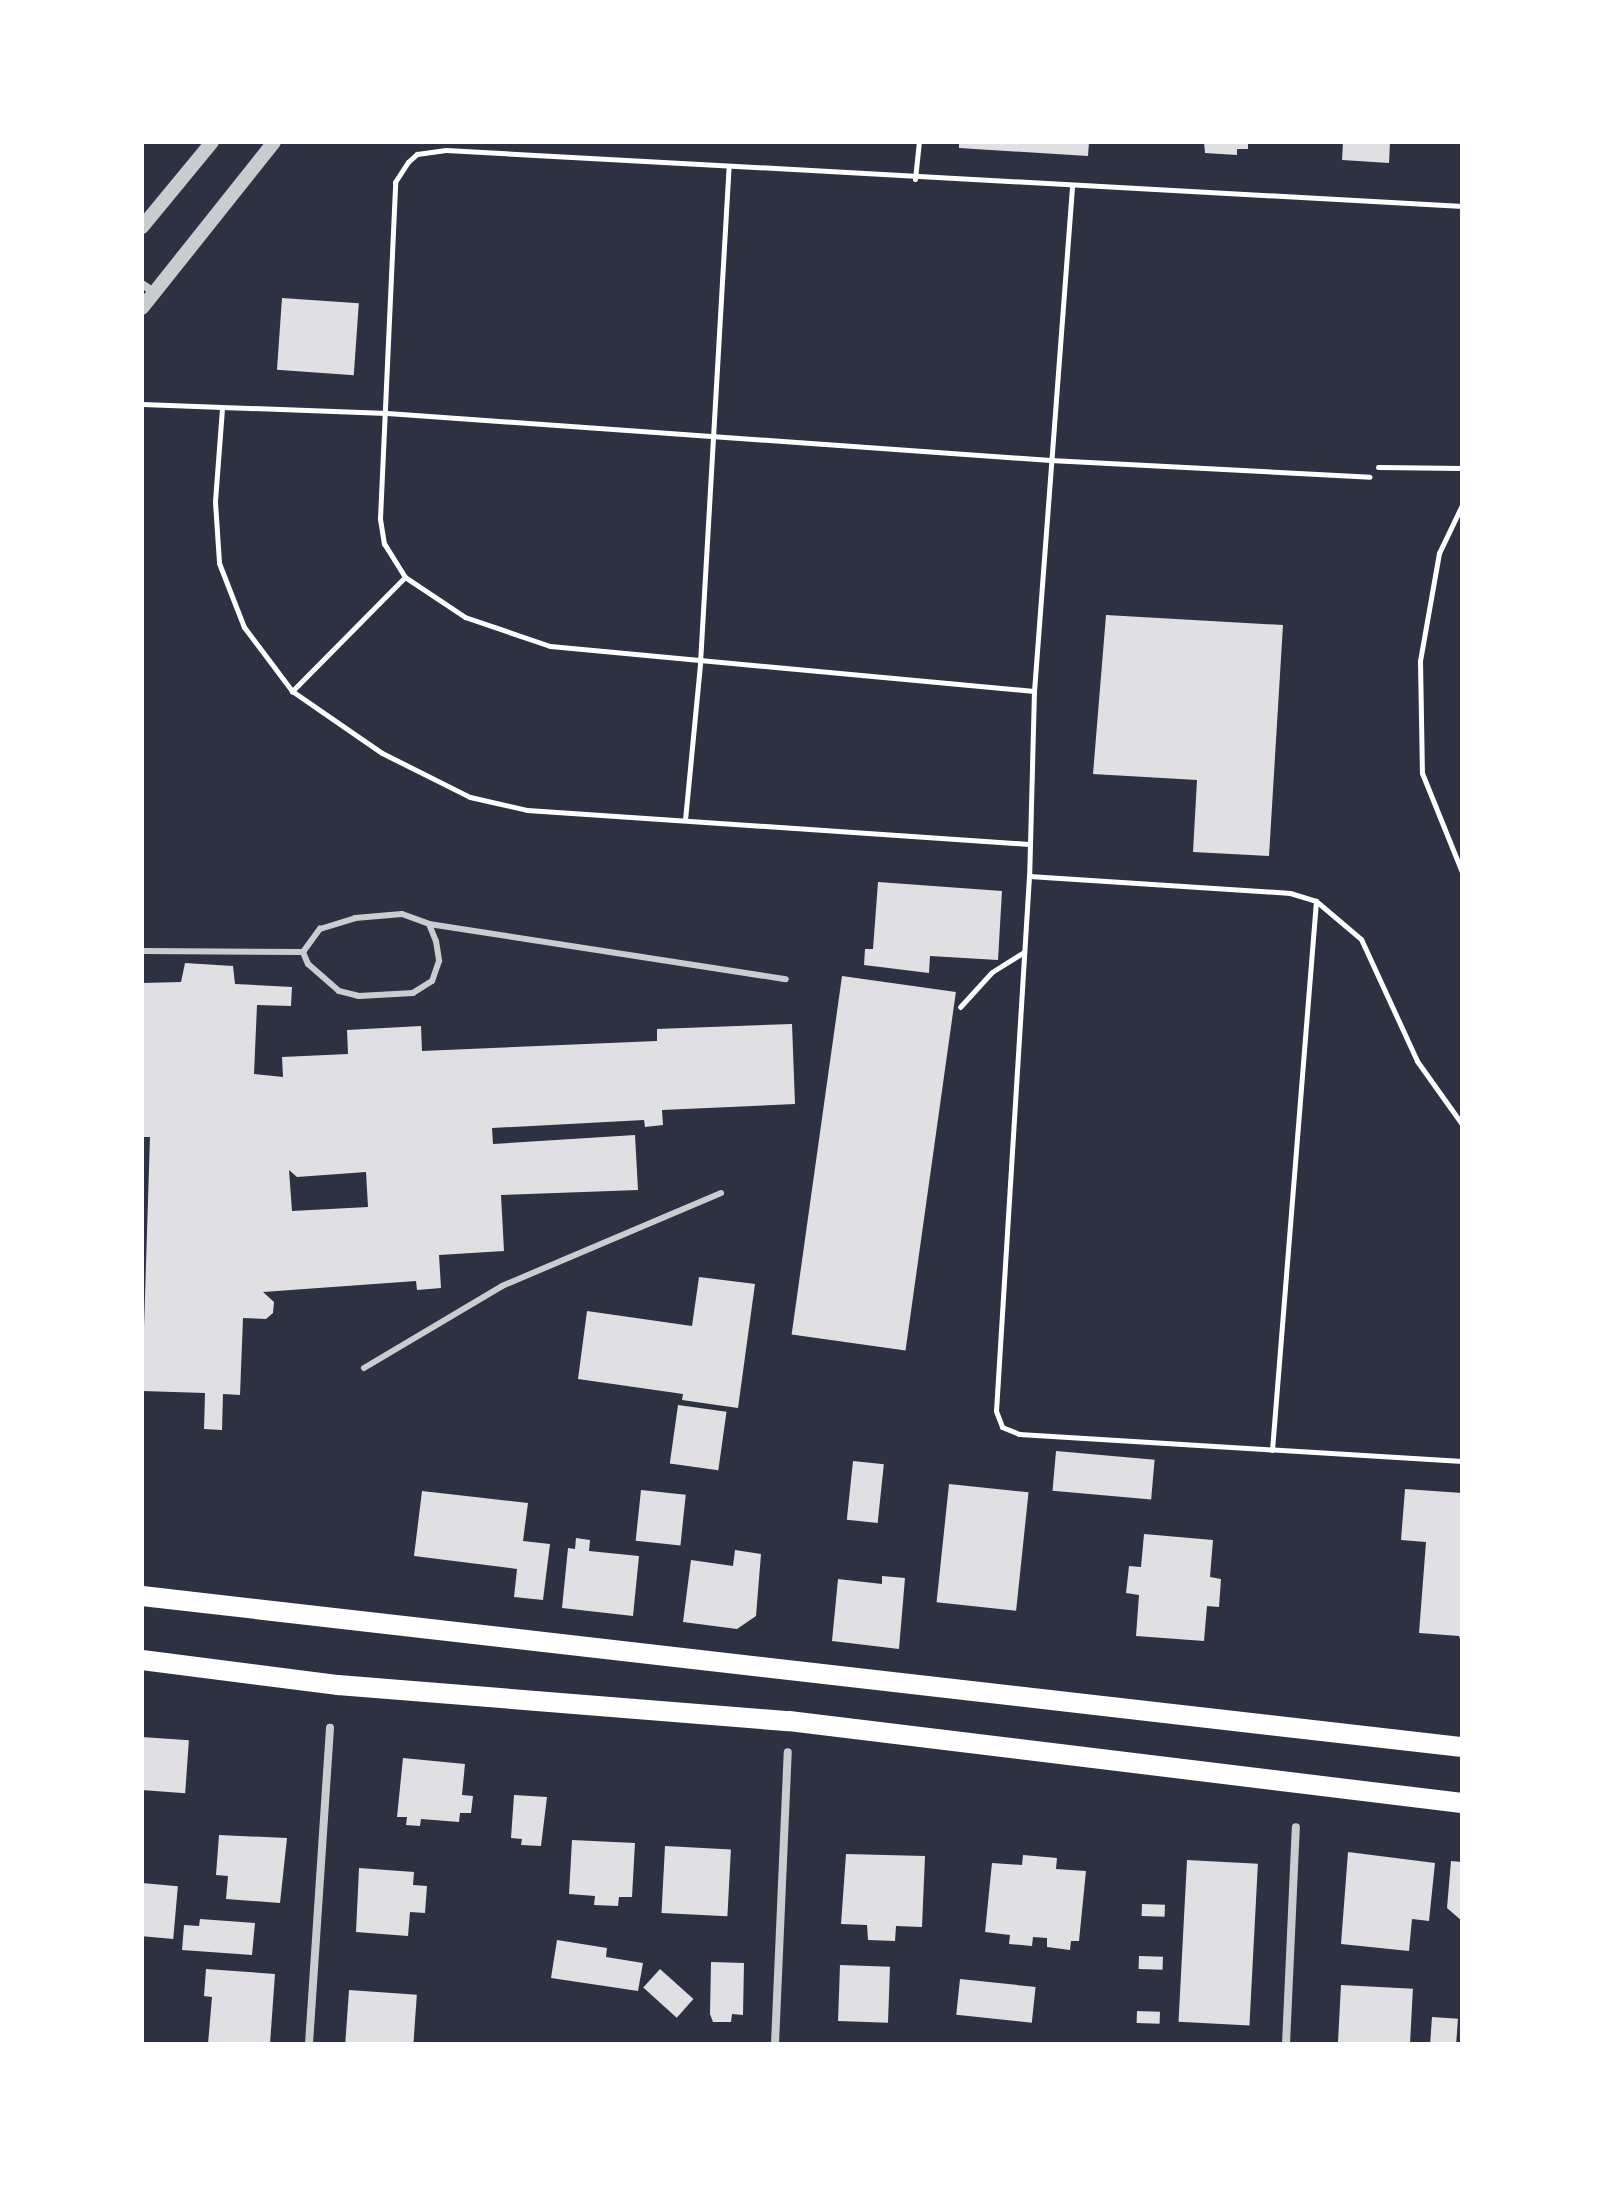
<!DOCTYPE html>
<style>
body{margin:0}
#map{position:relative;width:1604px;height:2186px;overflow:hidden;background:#2d3142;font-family:Commissioner,sans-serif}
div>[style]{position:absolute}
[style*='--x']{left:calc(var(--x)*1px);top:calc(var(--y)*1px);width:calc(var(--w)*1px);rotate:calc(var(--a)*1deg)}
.building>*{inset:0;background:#e0e0e3;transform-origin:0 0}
.path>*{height:5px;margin:-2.5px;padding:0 2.5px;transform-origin:2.5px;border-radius:2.5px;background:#fff}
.service>*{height:6px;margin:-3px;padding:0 3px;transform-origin:3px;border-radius:3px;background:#caccd0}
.minor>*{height:8px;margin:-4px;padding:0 4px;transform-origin:4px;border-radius:4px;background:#caccd0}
.tertiary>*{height:14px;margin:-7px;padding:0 7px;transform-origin:7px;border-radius:7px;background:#caccd0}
.primary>*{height:20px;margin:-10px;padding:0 10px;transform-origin:10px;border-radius:10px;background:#fff}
span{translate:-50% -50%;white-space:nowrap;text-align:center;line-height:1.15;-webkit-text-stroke:6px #fff;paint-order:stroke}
.frame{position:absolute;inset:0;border:144px solid #fff;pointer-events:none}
</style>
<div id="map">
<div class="building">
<div style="clip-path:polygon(959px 142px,1089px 142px,1088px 156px,959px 148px)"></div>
<div style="clip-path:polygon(1204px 142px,1248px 142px,1248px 149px,1237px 149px,1237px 155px,1205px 153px)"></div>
<div style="clip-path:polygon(1343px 142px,1390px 142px,1389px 163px,1342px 160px)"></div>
<div style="left:282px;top:298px;width:77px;height:72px;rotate:4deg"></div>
<div style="clip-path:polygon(1106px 615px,1283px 625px,1269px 856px,1193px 852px,1197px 780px,1093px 774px)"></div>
<div style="clip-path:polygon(878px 882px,1002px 891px,998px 960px,930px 956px,929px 973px,864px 965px,865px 949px,873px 949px)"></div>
<div style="clip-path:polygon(evenodd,185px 963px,233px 966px,235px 984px,292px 987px,291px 1006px,257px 1005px,254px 1074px,283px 1077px,282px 1057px,348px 1054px,347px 1030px,421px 1026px,422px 1051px,657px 1041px,657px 1029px,792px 1024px,795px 1104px,662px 1110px,663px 1125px,645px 1127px,644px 1120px,492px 1128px,493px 1144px,635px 1135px,638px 1190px,501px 1195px,504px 1251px,439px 1255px,441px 1288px,417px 1290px,416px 1281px,263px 1292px,274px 1302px,273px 1313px,266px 1319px,243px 1318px,240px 1395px,223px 1394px,222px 1430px,204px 1429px,205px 1393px,142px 1391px,150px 1137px,142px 1137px,142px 983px,181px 982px,185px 963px,289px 1170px,297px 1177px,366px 1172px,368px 1207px,292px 1211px,289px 1170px)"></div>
<div style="left:842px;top:976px;width:115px;height:362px;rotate:8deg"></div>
<div style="clip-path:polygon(699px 1277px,755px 1284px,738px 1408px,682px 1400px,683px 1394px,578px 1379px,587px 1311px,692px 1326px)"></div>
<div style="left:678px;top:1405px;width:49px;height:59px;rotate:8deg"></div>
<div style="left:1056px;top:1451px;width:99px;height:40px;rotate:5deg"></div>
<div style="left:853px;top:1461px;width:31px;height:59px;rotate:6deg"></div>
<div style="left:949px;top:1484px;width:80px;height:119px;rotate:6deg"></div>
<div style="clip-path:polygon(1405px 1489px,1462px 1493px,1462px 1646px,1459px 1636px,1419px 1633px,1426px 1542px,1401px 1540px)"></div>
<div style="left:641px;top:1490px;width:45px;height:51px;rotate:6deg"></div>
<div style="clip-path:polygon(422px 1491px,528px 1503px,523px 1541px,550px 1544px,543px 1600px,514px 1597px,517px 1569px,414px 1556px)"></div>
<div style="clip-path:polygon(1144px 1534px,1213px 1540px,1210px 1577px,1221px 1579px,1219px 1607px,1207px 1606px,1204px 1641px,1136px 1636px,1139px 1595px,1126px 1593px,1129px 1566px,1141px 1567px)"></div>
<div style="clip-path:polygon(576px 1538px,590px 1540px,589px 1551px,639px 1556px,633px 1616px,562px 1608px,568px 1548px,575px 1549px)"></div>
<div style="clip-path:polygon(735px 1550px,761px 1554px,756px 1616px,737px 1629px,683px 1622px,691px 1560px,733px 1566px)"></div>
<div style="clip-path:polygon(882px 1576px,905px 1578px,899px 1649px,832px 1641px,838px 1579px,882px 1584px)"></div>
<div style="left:142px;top:1737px;width:47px;height:53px;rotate:4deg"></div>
<div style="clip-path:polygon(403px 1758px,465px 1764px,462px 1795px,473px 1796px,471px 1813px,460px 1813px,459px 1822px,421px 1819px,420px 1826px,406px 1825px,407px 1817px,397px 1817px)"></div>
<div style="clip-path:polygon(514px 1795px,547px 1797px,541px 1846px,521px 1845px,522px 1839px,511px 1838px)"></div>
<div style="clip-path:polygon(219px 1835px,287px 1838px,280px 1903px,226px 1899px,228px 1876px,216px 1875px)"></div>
<div style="clip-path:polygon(572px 1840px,635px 1843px,632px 1897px,619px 1897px,618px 1906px,594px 1905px,595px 1896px,569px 1894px)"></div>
<div style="left:665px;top:1846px;width:66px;height:67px;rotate:3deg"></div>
<div style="clip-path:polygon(1348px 1852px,1435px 1863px,1429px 1921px,1412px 1919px,1409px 1951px,1341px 1944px)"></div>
<div style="clip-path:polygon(846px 1854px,925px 1856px,922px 1927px,896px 1926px,895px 1941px,868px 1940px,867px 1925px,841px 1924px)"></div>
<div style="clip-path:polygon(1023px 1855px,1057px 1858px,1056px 1869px,1086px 1871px,1079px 1941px,1071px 1941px,1070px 1950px,1047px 1947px,1047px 1938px,1033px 1937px,1032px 1946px,1009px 1944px,1010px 1935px,985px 1932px,992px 1863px,1022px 1865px)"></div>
<div style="left:1187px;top:1860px;width:71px;height:162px;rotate:3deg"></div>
<div style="clip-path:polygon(1451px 1861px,1462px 1862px,1462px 1921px,1447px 1908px)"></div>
<div style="clip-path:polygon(359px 1868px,414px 1872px,413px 1885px,427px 1886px,425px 1913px,410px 1912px,408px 1936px,356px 1932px)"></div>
<div style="left:142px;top:1883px;width:36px;height:53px;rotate:5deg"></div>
<div style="left:1142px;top:1904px;width:23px;height:12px;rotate:2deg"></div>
<div style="clip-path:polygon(200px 1919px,255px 1923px,252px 1955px,182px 1950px,184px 1925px,199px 1926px)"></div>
<div style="clip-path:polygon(557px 1940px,607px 1948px,606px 1957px,643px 1963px,638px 1991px,551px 1978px)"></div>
<div style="left:1139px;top:1956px;width:24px;height:13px;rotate:2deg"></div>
<div style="clip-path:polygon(711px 1962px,744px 1963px,743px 2015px,732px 2014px,731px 2022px,713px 2022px,710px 2014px)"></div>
<div style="left:840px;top:1965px;width:50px;height:56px;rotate:2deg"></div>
<div style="clip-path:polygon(206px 1969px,275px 1974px,270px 2044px,208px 2044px,212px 1997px,204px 1996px)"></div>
<div style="left:660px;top:1969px;width:45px;height:25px;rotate:42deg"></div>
<div style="left:960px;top:1979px;width:76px;height:36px;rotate:6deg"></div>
<div style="left:1341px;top:1985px;width:72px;height:59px;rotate:3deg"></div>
<div style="left:349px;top:1990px;width:68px;height:54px;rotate:4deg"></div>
<div style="left:1137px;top:2011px;width:23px;height:12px;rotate:2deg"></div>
<div style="left:1432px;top:2017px;width:26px;height:27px;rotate:4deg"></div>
</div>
<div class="path">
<div style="--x:915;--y:179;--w:37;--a:-84"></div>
<div style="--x:1072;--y:187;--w:505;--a:94.31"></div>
<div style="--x:1034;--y:691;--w:185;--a:91.5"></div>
<div style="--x:1029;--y:876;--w:536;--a:93.53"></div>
<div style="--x:996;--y:1411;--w:17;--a:69"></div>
<div style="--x:1002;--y:1427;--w:18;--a:22"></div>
<div style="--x:1019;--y:1434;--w:444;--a:3.5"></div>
<div style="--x:142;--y:404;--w:245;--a:2.1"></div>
<div style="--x:387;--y:413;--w:665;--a:4.05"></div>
<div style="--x:1050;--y:460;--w:320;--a:3"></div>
<div style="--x:222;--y:408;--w:94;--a:94.3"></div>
<div style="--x:215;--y:502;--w:61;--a:86.2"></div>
<div style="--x:219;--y:563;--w:69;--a:68.7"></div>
<div style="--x:244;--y:627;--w:80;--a:53.1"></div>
<div style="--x:1378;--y:467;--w:84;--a:0.7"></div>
<div style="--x:1462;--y:505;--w:53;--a:115.6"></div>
<div style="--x:1439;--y:553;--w:110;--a:100"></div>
<div style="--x:1420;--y:661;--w:112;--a:89"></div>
<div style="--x:1422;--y:773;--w:107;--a:68"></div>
<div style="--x:405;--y:577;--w:161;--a:134.7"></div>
<div style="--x:292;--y:691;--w:109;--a:34.6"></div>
<div style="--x:382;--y:753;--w:98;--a:26.6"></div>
<div style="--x:470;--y:797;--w:58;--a:12.8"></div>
<div style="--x:527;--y:810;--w:503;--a:3.87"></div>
<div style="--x:1034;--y:691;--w:486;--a:-174.7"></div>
<div style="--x:550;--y:646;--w:90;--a:-161.2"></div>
<div style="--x:465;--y:617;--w:72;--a:-146.3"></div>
<div style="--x:405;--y:577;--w:39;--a:-122"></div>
<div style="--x:384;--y:544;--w:26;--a:-99"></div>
<div style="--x:380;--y:518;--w:336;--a:-87.4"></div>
<div style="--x:395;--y:182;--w:24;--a:-57"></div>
<div style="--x:408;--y:162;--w:12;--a:-42"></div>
<div style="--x:417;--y:154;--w:29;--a:-8"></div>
<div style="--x:446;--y:150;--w:1018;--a:3.15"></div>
<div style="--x:685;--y:820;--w:158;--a:-84.5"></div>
<div style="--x:700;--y:663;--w:497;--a:-86.7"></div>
<div style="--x:1029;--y:876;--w:262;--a:3.7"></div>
<div style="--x:1290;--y:893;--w:27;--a:17"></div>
<div style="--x:1316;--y:901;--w:59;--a:40.2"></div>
<div style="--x:1361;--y:939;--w:134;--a:65.3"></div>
<div style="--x:1417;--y:1061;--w:77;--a:54.5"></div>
<div style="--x:960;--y:1007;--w:47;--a:-47.6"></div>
<div style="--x:992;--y:972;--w:38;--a:-32"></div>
<div style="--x:1272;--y:1450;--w:551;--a:-85.42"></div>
</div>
<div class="service">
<div style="--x:402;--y:914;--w:29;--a:20"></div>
<div style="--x:429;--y:924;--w:18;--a:68"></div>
<div style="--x:436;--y:941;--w:20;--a:81"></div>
<div style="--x:439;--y:961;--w:21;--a:109"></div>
<div style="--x:432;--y:981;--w:22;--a:148"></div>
<div style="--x:413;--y:993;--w:54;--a:176.8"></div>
<div style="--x:359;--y:996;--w:21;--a:-166"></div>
<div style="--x:339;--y:991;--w:41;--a:-138.9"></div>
<div style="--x:308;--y:964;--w:13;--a:-113"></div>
<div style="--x:303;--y:952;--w:29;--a:-54"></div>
<div style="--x:320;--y:929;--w:37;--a:-17"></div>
<div style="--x:355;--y:918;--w:47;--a:-4.9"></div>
<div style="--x:429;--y:924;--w:361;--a:8.8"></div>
<div style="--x:142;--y:951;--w:161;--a:0.4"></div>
<div style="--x:364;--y:1368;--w:161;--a:-30.7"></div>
<div style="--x:502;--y:1286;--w:238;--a:-23"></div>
</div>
<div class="minor">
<div style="--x:142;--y:284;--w:14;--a:34"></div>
<div style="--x:309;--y:2044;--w:317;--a:-86.2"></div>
<div style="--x:775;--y:2044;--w:292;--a:-87.5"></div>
<div style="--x:1286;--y:2044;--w:217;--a:-87.4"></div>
</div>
<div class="tertiary">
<div style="--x:142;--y:227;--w:110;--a:-50.5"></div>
<div style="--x:142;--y:308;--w:212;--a:-51.5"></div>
</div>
<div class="primary">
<div style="--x:142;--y:1596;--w:1329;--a:6.53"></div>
<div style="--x:142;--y:1660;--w:198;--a:7.3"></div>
<div style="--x:338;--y:1685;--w:452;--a:4.6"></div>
<div style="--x:789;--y:1721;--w:678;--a:6.95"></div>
</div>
<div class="frame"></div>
</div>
